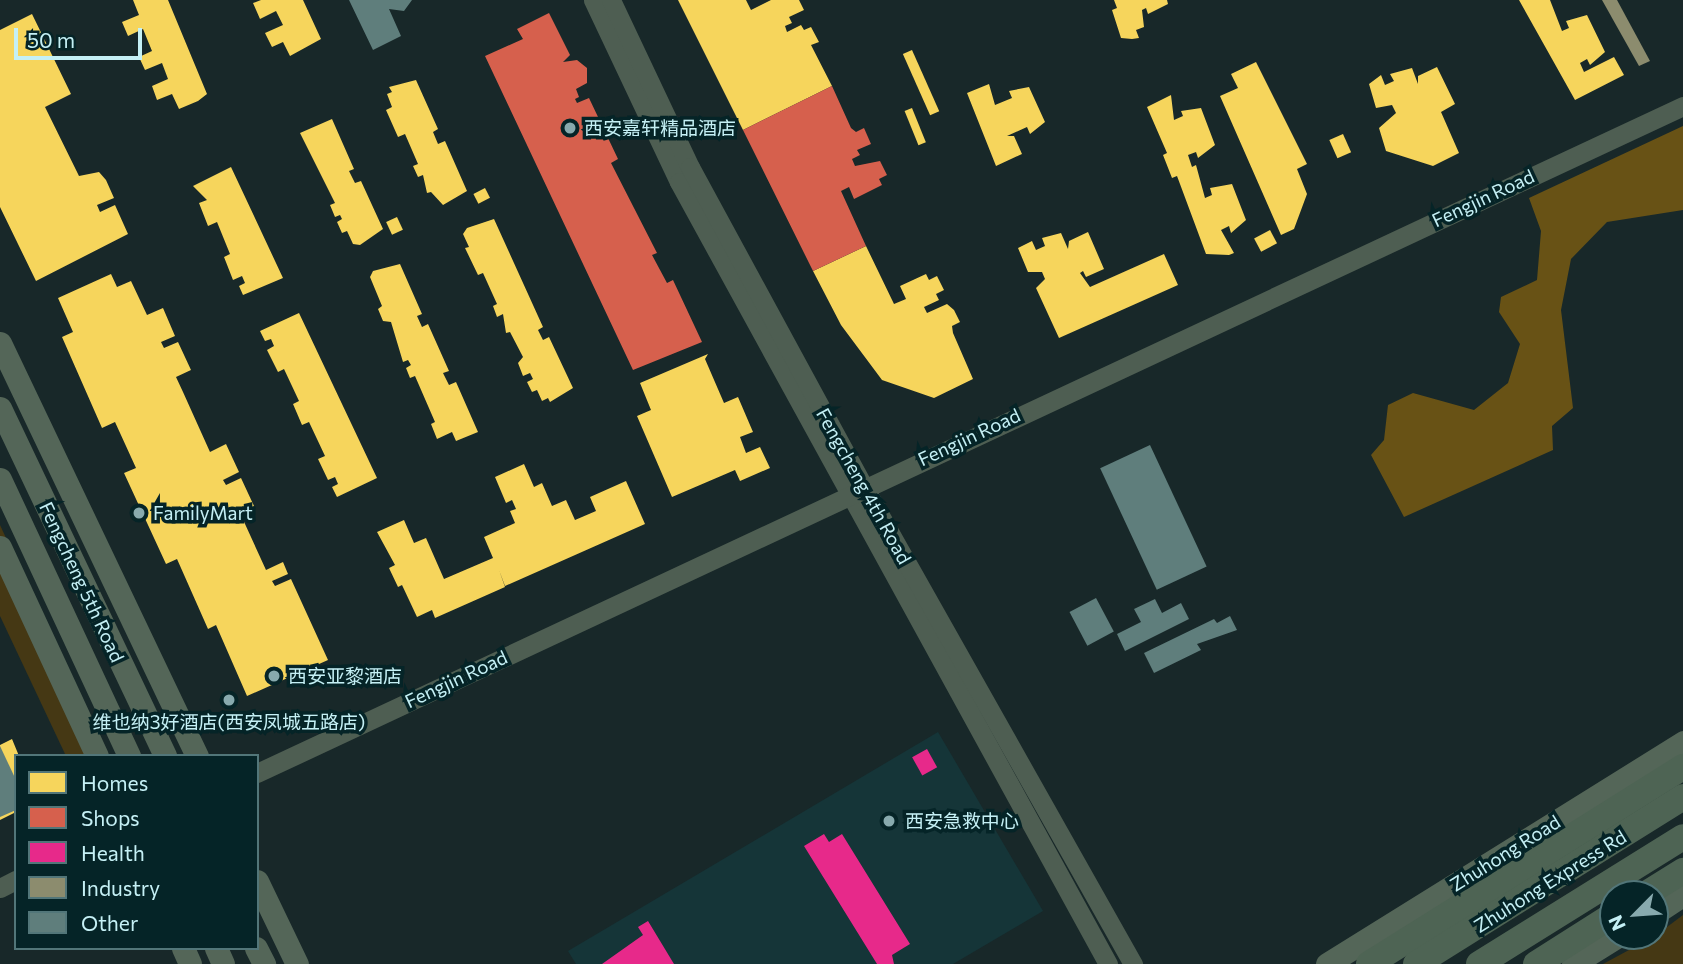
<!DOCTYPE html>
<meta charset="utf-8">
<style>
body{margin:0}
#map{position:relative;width:1683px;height:964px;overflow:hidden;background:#182829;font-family:Commissioner,"Noto Sans SC",sans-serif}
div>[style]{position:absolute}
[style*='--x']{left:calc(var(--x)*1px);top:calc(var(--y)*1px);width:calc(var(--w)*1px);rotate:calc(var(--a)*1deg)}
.built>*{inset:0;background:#153538}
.green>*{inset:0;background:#453814}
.forest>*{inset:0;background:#685215}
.homes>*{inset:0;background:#f6d55c;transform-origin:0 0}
.shops>*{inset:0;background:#d6604d}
.health>*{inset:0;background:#e7298a;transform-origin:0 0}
.industry>*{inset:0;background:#8c8c6e}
.building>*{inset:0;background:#5f7e7c;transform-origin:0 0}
.minor>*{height:19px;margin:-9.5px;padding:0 9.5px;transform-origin:9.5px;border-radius:9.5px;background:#4e5e52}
.major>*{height:23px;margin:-11.5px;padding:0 11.5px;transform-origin:11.5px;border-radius:11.5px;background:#546658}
.highway>*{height:26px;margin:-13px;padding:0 13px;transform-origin:13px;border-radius:13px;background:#4e6454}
.dots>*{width:19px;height:19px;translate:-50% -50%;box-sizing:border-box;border:4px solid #052427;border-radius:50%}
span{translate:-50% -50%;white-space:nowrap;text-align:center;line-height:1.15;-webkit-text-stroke:7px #052427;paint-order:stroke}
.poi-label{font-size:19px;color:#c5f0f5}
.left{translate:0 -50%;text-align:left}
.street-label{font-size:19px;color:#c5f0f5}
.legend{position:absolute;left:14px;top:754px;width:245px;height:196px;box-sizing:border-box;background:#052427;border:2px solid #527679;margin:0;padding:9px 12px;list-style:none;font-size:21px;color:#c5f0f5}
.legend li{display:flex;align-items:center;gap:14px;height:35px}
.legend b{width:35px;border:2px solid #527679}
.north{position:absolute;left:1599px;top:880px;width:70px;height:70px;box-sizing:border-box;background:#052427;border:2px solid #527679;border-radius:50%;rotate:245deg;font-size:19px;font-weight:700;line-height:28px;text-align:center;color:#c5f0f5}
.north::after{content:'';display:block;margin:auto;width:24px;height:32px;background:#88aaae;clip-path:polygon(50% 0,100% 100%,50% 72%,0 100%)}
.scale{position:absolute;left:14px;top:28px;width:128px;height:32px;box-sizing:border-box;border:4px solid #c5f0f5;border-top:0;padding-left:9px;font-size:21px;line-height:24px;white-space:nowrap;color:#c5f0f5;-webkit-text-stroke:5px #052427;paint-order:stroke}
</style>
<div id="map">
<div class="built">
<div style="clip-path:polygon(938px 732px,1043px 911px,953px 964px,576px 964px,568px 951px)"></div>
</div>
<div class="green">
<div style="clip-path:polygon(0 525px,107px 756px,66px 756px,0 616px)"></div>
<div style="clip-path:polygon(1683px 915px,1683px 964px,1603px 964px,1655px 936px)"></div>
</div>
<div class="forest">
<div style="clip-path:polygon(1683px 126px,1683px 210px,1607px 222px,1571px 259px,1561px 310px,1573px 408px,1552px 426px,1553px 450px,1404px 517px,1371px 455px,1384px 440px,1388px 405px,1413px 393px,1474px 410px,1508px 383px,1520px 344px,1499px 312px,1501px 297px,1537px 280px,1541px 231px,1529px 198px)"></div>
</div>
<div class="homes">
<div style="clip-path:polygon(133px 0,168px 0,207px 94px,198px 101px,179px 109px,172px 94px,157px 100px,152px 86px,168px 79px,162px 63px,145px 70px,139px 57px,152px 51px,143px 29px,128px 36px,122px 22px,139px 15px)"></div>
<div style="clip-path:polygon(261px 0,303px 0,321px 39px,290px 56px,283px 42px,272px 47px,265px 33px,283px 25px,276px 11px,260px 19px,253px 3px)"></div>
<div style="clip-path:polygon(678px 0,746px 0,751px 10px,771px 0,799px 0,804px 10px,789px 17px,792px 23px,785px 26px,787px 32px,801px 25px,804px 30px,811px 27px,819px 42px,811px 45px,832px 86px,743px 130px)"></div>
<div style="clip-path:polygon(1114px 0,1167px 0,1168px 4px,1148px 14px,1146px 8px,1142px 10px,1144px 27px,1136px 30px,1139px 38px,1132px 39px,1121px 38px,1112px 10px,1117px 8px)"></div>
<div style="clip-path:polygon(1519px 0,1550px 0,1562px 31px,1569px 28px,1566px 21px,1587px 15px,1605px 52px,1590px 65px,1587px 59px,1580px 63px,1584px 72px,1614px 57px,1624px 75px,1575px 100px)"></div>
<div style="clip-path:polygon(32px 14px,71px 94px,45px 107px,79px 176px,99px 172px,106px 180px,114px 198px,97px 205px,100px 212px,115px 205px,128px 234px,36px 281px,0 207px,0 30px)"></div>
<div style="left:912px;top:50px;width:67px;height:10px;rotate:66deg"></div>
<div style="clip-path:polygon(1256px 62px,1307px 164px,1297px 169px,1307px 194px,1294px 229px,1281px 235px,1220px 96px,1238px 88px,1231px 74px)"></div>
<div style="clip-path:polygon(1437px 67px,1455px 104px,1441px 112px,1459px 153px,1433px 166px,1386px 151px,1379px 128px,1396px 113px,1392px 105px,1376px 108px,1369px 84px,1381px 75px,1385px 85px,1394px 81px,1390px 74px,1412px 68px,1418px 84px,1418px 76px)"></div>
<div style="clip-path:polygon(416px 80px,438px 129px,433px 132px,438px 144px,445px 141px,467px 191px,443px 205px,431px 192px,427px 193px,423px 175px,418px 177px,413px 166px,418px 164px,405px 134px,398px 137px,386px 110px,392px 107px,387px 94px,392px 92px,389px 87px)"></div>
<div style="clip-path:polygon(989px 84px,995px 105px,1012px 98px,1009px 91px,1029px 87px,1045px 122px,1030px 134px,1027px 127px,1007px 136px,1014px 136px,1022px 154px,996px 166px,967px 93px)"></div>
<div style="clip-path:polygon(1171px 95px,1174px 120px,1183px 116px,1181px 111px,1201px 108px,1215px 145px,1198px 158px,1196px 152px,1188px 155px,1192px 167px,1196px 165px,1205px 198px,1212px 195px,1210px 188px,1232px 184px,1246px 220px,1231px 233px,1229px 226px,1221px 230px,1234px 253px,1229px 255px,1206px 254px,1177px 176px,1172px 178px,1163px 155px,1167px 153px,1147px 107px)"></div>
<div style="left:912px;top:108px;width:37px;height:8px;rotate:68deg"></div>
<div style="clip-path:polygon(332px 119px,354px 169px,349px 171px,355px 183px,361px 181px,383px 229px,360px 245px,353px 244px,347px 231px,342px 233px,337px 222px,342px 219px,340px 215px,335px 217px,330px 205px,335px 203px,300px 133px)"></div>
<div style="left:1343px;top:134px;width:20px;height:15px;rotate:66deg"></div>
<div style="clip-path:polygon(231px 167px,283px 278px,243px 295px,239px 286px,245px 283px,242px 276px,233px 280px,224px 257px,230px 254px,217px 222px,208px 226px,199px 203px,207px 200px,193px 186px)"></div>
<div style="left:485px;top:188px;width:11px;height:13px;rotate:63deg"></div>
<div style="left:397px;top:217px;width:14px;height:12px;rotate:65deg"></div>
<div style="clip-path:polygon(494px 219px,543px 327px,538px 330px,543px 340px,549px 337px,573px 388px,550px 402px,548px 398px,542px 401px,537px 390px,532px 392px,527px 382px,533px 379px,530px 373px,523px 376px,518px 363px,523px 357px,510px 332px,506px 333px,503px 314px,497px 317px,493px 306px,497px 304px,483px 273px,478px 275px,465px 248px,469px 247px,463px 234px,467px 228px)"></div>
<div style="left:1270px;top:230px;width:15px;height:18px;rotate:62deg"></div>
<div style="clip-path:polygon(1088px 232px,1104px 269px,1086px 277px,1083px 271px,1080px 273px,1090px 287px,1164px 254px,1178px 285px,1059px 338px,1036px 288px,1045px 279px,1042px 272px,1028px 272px,1018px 248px,1032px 241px,1036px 250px,1045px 246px,1042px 238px,1061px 233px,1068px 249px,1069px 241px)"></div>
<div style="clip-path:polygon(866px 246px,894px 304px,906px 299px,900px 286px,926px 274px,929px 280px,937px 276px,944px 290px,936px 294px,939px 300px,924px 307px,927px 313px,947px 304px,954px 310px,960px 322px,952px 326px,953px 333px,973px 379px,934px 398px,882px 380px,841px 325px,813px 271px)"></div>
<div style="clip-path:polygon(400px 264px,422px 314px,417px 316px,422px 327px,428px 324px,449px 371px,443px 373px,449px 385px,456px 382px,478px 432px,456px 441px,452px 432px,437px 439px,431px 424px,435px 422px,415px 376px,410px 378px,406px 368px,411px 365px,408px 360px,403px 362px,391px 322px,383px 321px,378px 309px,382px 306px,370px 277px,373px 271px)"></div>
<div style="clip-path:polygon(111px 274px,117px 287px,131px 281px,147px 315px,163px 308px,175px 336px,161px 342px,164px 348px,178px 342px,191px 370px,176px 377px,183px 392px,210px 452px,226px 444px,239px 472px,223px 480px,226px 485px,241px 478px,254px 506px,240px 513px,266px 570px,283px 562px,288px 574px,272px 581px,275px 586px,291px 579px,328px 660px,247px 696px,216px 625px,208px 629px,177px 559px,166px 564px,124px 473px,136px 468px,115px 422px,102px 428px,62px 337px,73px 332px,58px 298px)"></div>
<div style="clip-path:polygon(299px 313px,377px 478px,337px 497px,332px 487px,338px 484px,335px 477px,328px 480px,318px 459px,325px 456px,309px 422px,302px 425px,293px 404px,299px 401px,284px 369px,278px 372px,267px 350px,274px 346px,271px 339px,265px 341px,260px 331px)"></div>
<div style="clip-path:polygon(708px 354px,705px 359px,724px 403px,738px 397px,753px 432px,740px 437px,746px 453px,760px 447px,770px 468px,740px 481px,735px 470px,672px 497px,637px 416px,651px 410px,640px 383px)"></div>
<div style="clip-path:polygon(524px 464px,534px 487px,542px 483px,552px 506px,566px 500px,575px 520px,596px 511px,590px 497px,626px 481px,645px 524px,505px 586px,499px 570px,505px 587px,435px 618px,432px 610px,417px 617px,402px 585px,398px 587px,389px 568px,395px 565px,377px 532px,404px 520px,414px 543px,426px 538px,444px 579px,493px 558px,484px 537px,515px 523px,510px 511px,516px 509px,512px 500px,506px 503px,495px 477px)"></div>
<div style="clip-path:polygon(12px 739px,19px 756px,16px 756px,16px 812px,0 820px,0 745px)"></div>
</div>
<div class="shops">
<div style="clip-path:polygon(549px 13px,570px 55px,563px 62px,577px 60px,587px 68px,587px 83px,576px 89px,579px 97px,575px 99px,577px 103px,589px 98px,618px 159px,611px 163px,657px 253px,652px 255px,667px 283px,673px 280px,702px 342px,633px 370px,485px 56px,523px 39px,517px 29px)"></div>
<div style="clip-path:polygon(832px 86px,851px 128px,856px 132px,864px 128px,871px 144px,857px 150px,860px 155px,852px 159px,855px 166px,880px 161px,887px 175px,879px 179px,882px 185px,854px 199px,849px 187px,841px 191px,866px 246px,813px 271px,743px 130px)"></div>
</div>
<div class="health">
<div style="left:927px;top:749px;width:21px;height:17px;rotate:61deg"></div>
<div style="clip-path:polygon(824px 834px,829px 842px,842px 834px,910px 944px,892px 955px,894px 964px,877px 964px,804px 846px)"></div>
<div style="clip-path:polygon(648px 921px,674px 964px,602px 964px,643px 935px,638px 927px)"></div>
</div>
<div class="industry">
<div style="clip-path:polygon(1602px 0,1617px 0,1650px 61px,1639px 66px)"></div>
</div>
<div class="building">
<div style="clip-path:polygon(349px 0,412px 0,404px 11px,389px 9px,401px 36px,373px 50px)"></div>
<div style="left:1150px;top:445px;width:134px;height:55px;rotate:65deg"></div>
<div style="left:1096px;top:598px;width:38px;height:30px;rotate:62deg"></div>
<div style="clip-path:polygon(1155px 599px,1162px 613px,1181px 603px,1189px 619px,1125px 651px,1117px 634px,1141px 622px,1134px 609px)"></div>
<div style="clip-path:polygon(1230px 616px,1237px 630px,1197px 644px,1201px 650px,1154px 673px,1144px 653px,1214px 619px,1217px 623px)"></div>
<div style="clip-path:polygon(0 746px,16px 780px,16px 810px,0 817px)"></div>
</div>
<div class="minor">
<div style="--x:593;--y:0;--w:201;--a:64.7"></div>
<div style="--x:679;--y:182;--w:892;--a:61.25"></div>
<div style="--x:611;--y:0;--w:185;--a:64.7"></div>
<div style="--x:690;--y:167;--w:364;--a:61.5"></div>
<div style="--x:864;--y:487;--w:548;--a:60.58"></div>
<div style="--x:257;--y:773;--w:1574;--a:-25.07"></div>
<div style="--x:0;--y:888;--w:18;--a:-27"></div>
</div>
<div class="major">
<div style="--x:0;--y:343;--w:458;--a:64.5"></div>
<div style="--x:0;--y:408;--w:385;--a:64.6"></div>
<div style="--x:0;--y:479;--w:306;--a:65"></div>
<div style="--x:0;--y:547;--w:230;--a:65.1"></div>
<div style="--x:257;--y:881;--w:92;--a:64.3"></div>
<div style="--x:1655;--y:913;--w:33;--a:-33"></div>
<div style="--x:183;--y:948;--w:17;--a:66"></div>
<div style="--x:216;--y:948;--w:17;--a:66"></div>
<div style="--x:256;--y:948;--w:18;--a:63"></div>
<div style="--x:1327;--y:964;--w:420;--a:-31.9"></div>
<div style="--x:1573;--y:964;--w:53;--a:-31.9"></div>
</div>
<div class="highway">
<div style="--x:1646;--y:894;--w:44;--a:-31.9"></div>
<div style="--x:1369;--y:964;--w:371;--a:-32.1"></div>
<div style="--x:1416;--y:964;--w:315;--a:-32"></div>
<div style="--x:1479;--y:964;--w:240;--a:-31.9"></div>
<div style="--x:1536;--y:964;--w:91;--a:-32.5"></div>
</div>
<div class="dots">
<div style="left:570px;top:128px;background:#88aaae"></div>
<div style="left:139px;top:513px;background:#88aaae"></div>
<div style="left:274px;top:676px;background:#88aaae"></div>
<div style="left:229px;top:700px;background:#88aaae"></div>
<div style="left:889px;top:821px;background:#88aaae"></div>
</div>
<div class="poi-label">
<span class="left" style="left:584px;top:128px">西安嘉轩精品酒店</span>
<span class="left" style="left:153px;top:513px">FamilyMart</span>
<span class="left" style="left:288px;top:676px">西安亚黎酒店</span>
<span style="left:229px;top:722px">维也纳3好酒店(西安凤城五路店)</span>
<span class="left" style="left:905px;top:821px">西安急救中心</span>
</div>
<div class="street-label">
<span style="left:1483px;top:198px;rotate:-25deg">Fengjin Road</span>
<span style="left:969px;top:437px;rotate:-25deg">Fengjin Road</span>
<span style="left:864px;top:486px;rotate:61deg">Fengcheng 4th Road</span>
<span style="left:82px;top:582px;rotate:65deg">Fengcheng 5th Road</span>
<span style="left:456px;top:679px;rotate:-25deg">Fengjin Road</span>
<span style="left:1505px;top:853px;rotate:-32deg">Zhuhong Road</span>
<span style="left:1550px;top:881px;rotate:-32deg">Zhuhong Express Rd</span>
</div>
<ul class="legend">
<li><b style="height:19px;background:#f6d55c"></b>Homes</li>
<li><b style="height:19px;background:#d6604d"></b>Shops</li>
<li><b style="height:19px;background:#e7298a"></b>Health</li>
<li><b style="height:19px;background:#8c8c6e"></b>Industry</li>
<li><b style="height:19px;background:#5f7e7c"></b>Other</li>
</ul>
<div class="north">N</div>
<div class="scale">50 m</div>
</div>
